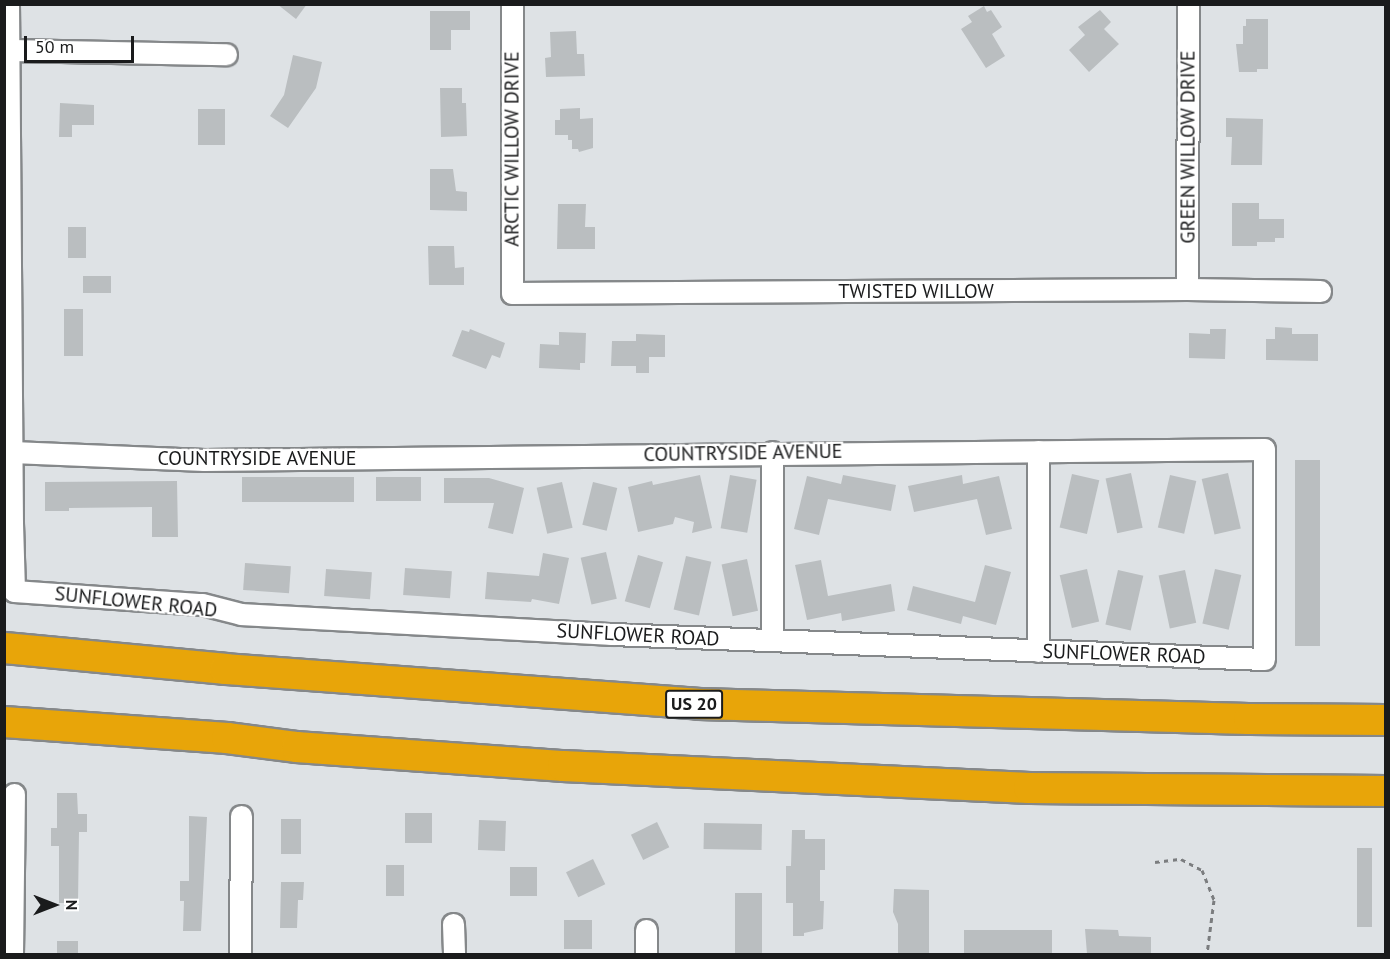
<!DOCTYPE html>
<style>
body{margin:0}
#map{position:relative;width:1390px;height:959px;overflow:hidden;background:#dee2e5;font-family:"PT Sans",sans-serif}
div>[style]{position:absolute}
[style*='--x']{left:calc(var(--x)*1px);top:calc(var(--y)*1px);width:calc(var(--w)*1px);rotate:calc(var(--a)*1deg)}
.building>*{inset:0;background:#babec0;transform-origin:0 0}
.path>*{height:3px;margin-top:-1.5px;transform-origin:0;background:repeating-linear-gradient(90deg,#7b7d7f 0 4.5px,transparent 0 9px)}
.roads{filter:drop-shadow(2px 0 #85888a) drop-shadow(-2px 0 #85888a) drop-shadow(0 2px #85888a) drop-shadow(0 -2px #85888a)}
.minor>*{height:21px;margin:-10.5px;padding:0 10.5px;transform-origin:10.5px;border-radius:10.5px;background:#fff}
.highway>*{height:30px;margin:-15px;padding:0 15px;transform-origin:15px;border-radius:15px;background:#e8a509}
span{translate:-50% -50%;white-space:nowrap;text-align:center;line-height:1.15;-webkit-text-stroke:4.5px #fff;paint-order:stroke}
.shield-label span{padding:2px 4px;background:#fff;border:2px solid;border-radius:4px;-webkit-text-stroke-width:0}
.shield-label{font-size:18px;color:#1a1b1c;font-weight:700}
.street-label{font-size:20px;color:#1a1b1c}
.frame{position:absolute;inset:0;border:6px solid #1a1b1c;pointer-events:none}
.north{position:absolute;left:24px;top:875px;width:60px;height:60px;-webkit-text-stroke:4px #fff;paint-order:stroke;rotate:90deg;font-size:16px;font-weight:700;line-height:24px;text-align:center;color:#1a1b1c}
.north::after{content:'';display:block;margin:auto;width:21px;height:27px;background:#1a1b1c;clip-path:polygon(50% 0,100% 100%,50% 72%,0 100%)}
.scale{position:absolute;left:24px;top:36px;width:110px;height:27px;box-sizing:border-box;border:3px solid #1a1b1c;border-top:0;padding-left:8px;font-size:18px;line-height:21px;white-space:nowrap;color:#1a1b1c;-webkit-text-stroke:4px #fff;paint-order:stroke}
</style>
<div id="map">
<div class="building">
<div style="clip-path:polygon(277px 4px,307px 4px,296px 19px)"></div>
<div style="clip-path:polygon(984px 6px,987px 12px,991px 10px,1002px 27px,992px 34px,1005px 56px,986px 68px,961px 29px,972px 22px,968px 16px)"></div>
<div style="clip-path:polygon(1100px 10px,1111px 22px,1104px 29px,1119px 44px,1089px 72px,1069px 50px,1085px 35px,1078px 27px)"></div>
<div style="clip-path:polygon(430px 11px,470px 11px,470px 30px,451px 30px,451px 50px,430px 50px)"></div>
<div style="clip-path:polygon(1246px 19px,1268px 19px,1268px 69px,1257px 69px,1257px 72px,1239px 72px,1236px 44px,1243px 44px,1243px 26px,1246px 26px)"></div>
<div style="clip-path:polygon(576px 31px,577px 54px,584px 54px,585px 76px,546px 77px,545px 58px,551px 57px,550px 32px)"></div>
<div style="clip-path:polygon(293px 55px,322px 62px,316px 88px,288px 128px,270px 116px,284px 95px)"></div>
<div style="clip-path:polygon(440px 88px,462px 88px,462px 103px,466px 103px,467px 136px,441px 137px)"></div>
<div style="clip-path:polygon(60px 103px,94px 105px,94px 125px,72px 125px,72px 137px,59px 137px)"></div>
<div style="clip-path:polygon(580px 108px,580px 119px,593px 118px,593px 148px,579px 152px,578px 149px,572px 149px,572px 140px,568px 140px,568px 135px,555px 135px,555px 120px,560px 120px,560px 109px)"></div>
<div style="left:198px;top:109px;width:27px;height:36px"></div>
<div style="clip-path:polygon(1226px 118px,1263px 119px,1262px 165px,1231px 165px,1232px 137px,1226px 137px)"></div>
<div style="clip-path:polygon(430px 169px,453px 169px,456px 191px,467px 192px,467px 211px,430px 210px)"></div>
<div style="clip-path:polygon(1232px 203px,1259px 203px,1259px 219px,1284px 219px,1284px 238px,1275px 238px,1275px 242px,1257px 242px,1257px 246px,1232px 246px)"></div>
<div style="clip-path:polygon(558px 204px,586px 204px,585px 227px,595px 227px,595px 249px,557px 249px)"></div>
<div style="left:68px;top:227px;width:18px;height:31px"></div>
<div style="clip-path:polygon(428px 246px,454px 246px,455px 268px,464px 267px,464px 285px,429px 285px)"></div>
<div style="left:83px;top:276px;width:28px;height:17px"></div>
<div style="left:64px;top:309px;width:19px;height:47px"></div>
<div style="clip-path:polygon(1275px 327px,1292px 328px,1292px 334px,1318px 334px,1318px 361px,1266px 360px,1266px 339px,1275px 339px)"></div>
<div style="clip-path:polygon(470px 329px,505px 343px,500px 358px,492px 355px,486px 369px,452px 356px,462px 330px,469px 332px)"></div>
<div style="clip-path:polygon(1210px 329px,1226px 329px,1225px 359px,1189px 358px,1189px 333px,1210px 334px)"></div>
<div style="clip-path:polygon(559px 332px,586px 333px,585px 363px,580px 363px,580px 370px,539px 368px,540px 344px,559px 345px)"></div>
<div style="clip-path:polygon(636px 334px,665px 335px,665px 357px,649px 357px,649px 373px,636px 373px,636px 366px,611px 366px,612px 341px,636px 341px)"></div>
<div style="left:1295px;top:460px;width:25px;height:186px"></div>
<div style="left:1131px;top:473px;width:56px;height:26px;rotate:78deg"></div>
<div style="left:1228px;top:473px;width:57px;height:27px;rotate:77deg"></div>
<div style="left:1072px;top:474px;width:28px;height:55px;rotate:13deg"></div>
<div style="clip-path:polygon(700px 475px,712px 528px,692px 533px,694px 522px,675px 517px,673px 524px,638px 532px,628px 487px,652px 481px,653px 485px)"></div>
<div style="left:730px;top:475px;width:27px;height:54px;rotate:10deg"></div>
<div style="clip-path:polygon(843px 475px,896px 485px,891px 511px,828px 499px,819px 535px,794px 529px,807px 476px,841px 484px)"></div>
<div style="clip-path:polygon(962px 475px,963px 484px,999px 476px,1012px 529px,986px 535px,977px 499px,914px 512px,908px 486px)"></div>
<div style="left:1170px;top:475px;width:27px;height:54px;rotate:13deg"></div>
<div style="left:354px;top:477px;width:25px;height:112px;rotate:90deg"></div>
<div style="left:421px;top:477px;width:24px;height:45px;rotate:90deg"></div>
<div style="clip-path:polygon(444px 478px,489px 478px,524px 488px,513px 534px,488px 528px,494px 503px,444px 503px)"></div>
<div style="clip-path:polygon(177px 481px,178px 537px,152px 537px,152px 507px,69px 508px,69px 511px,45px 511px,45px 482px)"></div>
<div style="left:562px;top:482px;width:47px;height:26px;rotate:77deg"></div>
<div style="left:593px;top:482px;width:25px;height:44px;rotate:14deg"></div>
<div style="left:606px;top:552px;width:48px;height:26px;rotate:77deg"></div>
<div style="clip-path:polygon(543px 553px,569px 558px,559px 604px,532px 599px,531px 602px,485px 599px,487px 572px,539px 576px)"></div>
<div style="left:638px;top:555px;width:26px;height:48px;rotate:16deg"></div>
<div style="left:686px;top:556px;width:26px;height:55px;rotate:13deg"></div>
<div style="left:747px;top:559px;width:53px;height:26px;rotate:78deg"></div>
<div style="clip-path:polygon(821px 560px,828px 596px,891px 584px,895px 611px,842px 621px,841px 613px,807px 620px,795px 565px)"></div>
<div style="left:245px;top:563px;width:46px;height:27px;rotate:4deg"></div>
<div style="clip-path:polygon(985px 565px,1011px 572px,996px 625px,963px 616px,961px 624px,907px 610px,913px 586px,975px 602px)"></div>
<div style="left:405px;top:568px;width:47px;height:27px;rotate:4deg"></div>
<div style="left:326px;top:569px;width:46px;height:27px;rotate:4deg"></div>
<div style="left:1087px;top:569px;width:54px;height:28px;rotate:77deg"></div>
<div style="left:1215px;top:569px;width:27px;height:56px;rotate:13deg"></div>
<div style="left:1118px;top:570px;width:26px;height:56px;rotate:13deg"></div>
<div style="left:1185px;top:570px;width:54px;height:27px;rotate:78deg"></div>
<div style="clip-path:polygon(57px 793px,77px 793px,78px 814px,87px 814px,87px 832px,79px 832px,78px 903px,59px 903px,59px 846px,51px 846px,51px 828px,57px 828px)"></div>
<div style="left:405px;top:813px;width:27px;height:30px"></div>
<div style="clip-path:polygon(189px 816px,207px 817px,201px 931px,183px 931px,184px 901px,180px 901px,180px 881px,189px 881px)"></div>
<div style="left:281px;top:819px;width:20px;height:35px"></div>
<div style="left:479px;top:820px;width:27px;height:30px;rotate:2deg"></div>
<div style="left:657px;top:822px;width:28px;height:29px;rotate:64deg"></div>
<div style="left:704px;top:823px;width:58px;height:26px;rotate:1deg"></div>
<div style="clip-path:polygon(792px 830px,805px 830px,805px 839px,825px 839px,825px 870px,820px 870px,820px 901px,824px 901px,823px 929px,804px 933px,804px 936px,793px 936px,793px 903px,786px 903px,786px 866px,791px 866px)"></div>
<div style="left:1357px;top:848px;width:15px;height:79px"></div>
<div style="left:593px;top:859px;width:28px;height:30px;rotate:64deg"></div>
<div style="left:386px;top:865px;width:18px;height:31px"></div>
<div style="left:510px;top:867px;width:27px;height:29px"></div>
<div style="clip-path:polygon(281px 882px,304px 882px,303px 900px,298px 900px,297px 928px,280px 928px)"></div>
<div style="clip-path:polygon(894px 889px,929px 890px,929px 954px,898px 954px,898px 924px,893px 912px)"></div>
<div style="left:735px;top:893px;width:27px;height:61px"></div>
<div style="left:564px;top:920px;width:28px;height:29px"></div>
<div style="clip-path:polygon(1085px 929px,1118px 930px,1119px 936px,1151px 937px,1151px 954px,1087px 954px)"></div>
<div style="left:964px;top:930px;width:88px;height:24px"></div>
<div style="left:57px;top:941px;width:21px;height:13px"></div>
</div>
<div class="path">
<div style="--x:1155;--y:862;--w:26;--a:-7"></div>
<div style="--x:1181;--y:859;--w:24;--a:28"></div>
<div style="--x:1202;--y:870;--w:32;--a:68"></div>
<div style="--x:1214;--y:900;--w:54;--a:97.4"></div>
</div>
<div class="roads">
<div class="minor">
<div style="--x:8;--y:4;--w:519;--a:89.56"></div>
<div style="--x:12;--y:523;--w:68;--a:88.3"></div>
<div style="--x:14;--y:591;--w:188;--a:4"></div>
<div style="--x:202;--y:604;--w:40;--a:14.4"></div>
<div style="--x:241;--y:614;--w:371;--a:3.1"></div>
<div style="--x:611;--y:634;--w:653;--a:2.19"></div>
<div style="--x:1264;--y:659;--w:210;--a:-90"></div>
<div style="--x:1264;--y:449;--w:1060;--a:179.41"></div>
<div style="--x:204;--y:460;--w:192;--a:-177.6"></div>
<div style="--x:512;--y:4;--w:289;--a:90"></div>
<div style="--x:512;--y:293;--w:675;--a:-0.34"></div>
<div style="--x:1187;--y:289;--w:133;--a:0.9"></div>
<div style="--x:8;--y:50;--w:218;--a:1.1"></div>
<div style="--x:1187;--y:289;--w:285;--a:-89.8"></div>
<div style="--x:772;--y:640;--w:188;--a:-90"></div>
<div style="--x:1038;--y:651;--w:200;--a:-90"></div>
<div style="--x:453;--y:924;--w:30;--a:88"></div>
<div style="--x:12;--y:954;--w:160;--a:-89.3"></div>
<div style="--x:240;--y:954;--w:138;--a:-89.6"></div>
<div style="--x:646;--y:954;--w:24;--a:-90"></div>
</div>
<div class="highway">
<div style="--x:4;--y:648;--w:222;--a:5.4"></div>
<div style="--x:225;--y:669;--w:475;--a:4.2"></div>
<div style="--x:699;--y:704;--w:550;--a:1.56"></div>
<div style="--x:1249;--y:719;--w:137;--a:0.4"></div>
<div style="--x:4;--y:722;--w:224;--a:4.1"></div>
<div style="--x:227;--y:738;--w:71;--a:7.3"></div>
<div style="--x:297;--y:747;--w:267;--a:4.1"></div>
<div style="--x:563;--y:766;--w:467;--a:2.7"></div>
<div style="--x:1029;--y:788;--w:357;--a:0.5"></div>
</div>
</div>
<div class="shield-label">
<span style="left:694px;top:704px">US 20</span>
</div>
<div class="street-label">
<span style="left:1188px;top:147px;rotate:-90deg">GREEN WILLOW DRIVE</span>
<span style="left:512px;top:149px;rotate:-90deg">ARCTIC WILLOW DRIVE</span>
<span style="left:916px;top:291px">TWISTED WILLOW</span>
<span style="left:743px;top:453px;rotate:-1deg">COUNTRYSIDE AVENUE</span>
<span style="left:257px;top:458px">COUNTRYSIDE AVENUE</span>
<span style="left:136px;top:602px;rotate:6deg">SUNFLOWER ROAD</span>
<span style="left:638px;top:635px;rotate:3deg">SUNFLOWER ROAD</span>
<span style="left:1124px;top:654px;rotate:2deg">SUNFLOWER ROAD</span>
</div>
<div class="frame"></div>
<div class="north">N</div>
<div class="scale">50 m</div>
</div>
